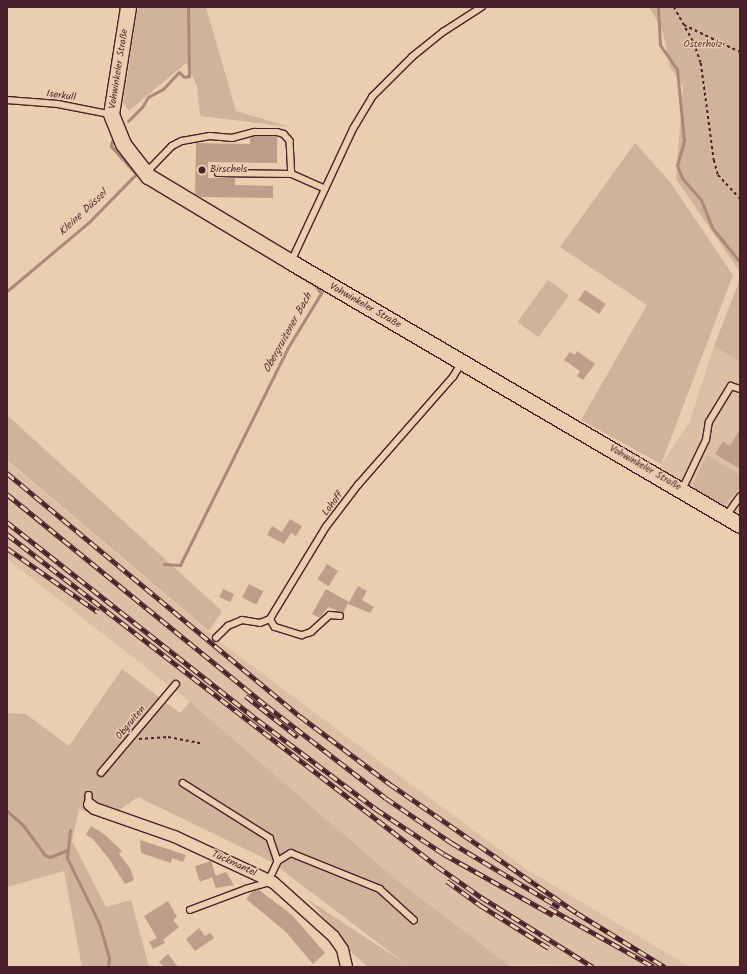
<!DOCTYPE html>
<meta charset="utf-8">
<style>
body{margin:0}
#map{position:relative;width:747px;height:974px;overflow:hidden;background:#e9cfb0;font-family:Kalam,sans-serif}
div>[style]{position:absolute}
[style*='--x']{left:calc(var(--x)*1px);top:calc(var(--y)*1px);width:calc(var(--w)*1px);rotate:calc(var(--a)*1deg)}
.built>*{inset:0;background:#dcc0a5}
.green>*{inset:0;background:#cfb39a;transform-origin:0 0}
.stream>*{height:3px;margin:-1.5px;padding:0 1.5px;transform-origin:1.5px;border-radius:1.5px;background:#aa897b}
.building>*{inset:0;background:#bc9e8b;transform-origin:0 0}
.path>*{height:1.5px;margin-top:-0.75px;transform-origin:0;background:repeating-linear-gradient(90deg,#4a1f2b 0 3px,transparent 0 6px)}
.roads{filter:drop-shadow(1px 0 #4a1f2b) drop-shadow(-1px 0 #4a1f2b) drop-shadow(0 1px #4a1f2b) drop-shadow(0 -1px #4a1f2b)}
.lane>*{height:5.5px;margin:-2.75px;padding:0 2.75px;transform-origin:2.75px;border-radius:2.75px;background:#e9cfb0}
.street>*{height:11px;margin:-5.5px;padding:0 5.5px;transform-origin:5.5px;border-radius:5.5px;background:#e9cfb0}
.secondary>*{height:15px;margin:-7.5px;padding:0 7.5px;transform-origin:7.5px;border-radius:7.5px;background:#e9cfb0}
.rail>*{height:4.5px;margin-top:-2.25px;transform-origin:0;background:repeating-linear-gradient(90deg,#e9cfb0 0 9px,#4a1f2b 0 18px);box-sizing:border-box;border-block:1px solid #4a1f2b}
.dots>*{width:11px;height:11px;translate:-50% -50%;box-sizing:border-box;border:2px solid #e9cfb0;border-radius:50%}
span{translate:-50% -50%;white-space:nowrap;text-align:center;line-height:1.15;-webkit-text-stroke:3px #e9cfb0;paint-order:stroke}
.park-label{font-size:10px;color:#5e353c}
.street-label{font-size:10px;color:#4a1f2b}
.poi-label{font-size:10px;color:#4a1f2b}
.left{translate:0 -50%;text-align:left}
.water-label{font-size:11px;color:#5d343b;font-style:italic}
.frame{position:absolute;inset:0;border:8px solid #4a1f2b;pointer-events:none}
</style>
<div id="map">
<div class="built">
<div style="clip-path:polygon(714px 346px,740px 362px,740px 509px,737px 513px,657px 471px,689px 423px)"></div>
<div style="clip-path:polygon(7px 461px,223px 644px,389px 768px,526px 869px,690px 967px,508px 965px,398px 881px,190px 702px,7px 559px)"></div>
</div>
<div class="green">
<div style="clip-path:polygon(138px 7px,206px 7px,236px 111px,290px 127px,200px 116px,197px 86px,186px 63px,129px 111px,123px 103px)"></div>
<div style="clip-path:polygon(649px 7px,740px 7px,740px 272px,676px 179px,683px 86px,670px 67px,663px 32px)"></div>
<div style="clip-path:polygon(635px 143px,670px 182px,733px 275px,661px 464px,581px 420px,647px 305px,560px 247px)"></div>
<div style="clip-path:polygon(740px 279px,740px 362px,714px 346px)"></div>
<div style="left:548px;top:280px;width:26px;height:52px;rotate:36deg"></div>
<div style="clip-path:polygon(7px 415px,222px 611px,209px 631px,7px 460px)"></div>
<div style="clip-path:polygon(707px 455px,740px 475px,740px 487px,723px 507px,697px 493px,693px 484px)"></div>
<div style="clip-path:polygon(122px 669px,180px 713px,190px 702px,398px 881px,511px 967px,368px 967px,351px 952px,336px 930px,307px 899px,406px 964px,270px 861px,138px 797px,106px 819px,79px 809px,72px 841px,106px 907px,131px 900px,149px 967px,82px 967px,64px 871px,7px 887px,7px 713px,26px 714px,69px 746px)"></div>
</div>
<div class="stream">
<div style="--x:658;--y:7;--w:38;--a:87"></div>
<div style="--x:660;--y:45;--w:29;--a:55"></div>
<div style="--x:677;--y:69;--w:72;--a:84.4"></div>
<div style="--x:684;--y:141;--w:25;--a:106"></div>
<div style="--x:677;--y:165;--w:14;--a:69"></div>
<div style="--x:682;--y:178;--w:29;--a:49"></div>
<div style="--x:701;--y:200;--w:31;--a:68"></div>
<div style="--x:713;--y:229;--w:43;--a:50.7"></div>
<div style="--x:128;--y:121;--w:20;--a:-45"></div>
<div style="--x:142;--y:107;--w:12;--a:-59"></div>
<div style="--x:148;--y:97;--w:17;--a:-28"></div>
<div style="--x:163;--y:89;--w:23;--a:-47"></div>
<div style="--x:179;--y:72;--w:7;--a:45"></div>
<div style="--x:184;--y:77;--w:5;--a:-11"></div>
<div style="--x:189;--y:76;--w:69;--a:-90.8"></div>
<div style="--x:7;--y:291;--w:109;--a:-40.1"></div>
<div style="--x:90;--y:221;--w:66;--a:-45.6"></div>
<div style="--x:136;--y:174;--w:38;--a:-132"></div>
<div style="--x:111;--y:146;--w:5;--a:-79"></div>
<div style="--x:164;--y:564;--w:16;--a:4"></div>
<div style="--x:180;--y:565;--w:241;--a:-63.6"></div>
<div style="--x:287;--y:349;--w:66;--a:-58.7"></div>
<div style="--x:321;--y:293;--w:10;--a:-127"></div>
<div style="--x:315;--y:285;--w:22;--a:-150"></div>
<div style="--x:7;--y:811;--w:21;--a:41"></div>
<div style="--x:23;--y:825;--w:37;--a:54"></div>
<div style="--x:45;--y:855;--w:5;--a:22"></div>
<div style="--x:50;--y:857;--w:18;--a:-22"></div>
<div style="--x:70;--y:830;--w:28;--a:96"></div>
<div style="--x:67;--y:858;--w:72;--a:63.8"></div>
<div style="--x:99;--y:923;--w:36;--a:74"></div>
<div style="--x:109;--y:958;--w:9;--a:96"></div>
</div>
<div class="building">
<div style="clip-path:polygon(255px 136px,277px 136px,277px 163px,208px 162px,208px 178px,235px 178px,235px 185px,273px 186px,273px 198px,201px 197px,195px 194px,196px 143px,250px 144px,250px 138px)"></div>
<div style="left:585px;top:290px;width:25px;height:12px;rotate:34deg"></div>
<div style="clip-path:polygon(577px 351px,595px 364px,583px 380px,577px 376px,580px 371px,564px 360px,570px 352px,575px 355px)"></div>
<div style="clip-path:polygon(740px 429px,740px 469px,715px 454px,723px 441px,730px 446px)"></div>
<div style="clip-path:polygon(290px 519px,302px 526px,296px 536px,291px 533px,284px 544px,267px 535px,272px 526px,282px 532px)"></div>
<div style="left:327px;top:564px;width:13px;height:18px;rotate:32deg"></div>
<div style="left:249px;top:584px;width:16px;height:15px;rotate:27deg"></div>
<div style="clip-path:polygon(358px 586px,367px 591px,362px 600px,374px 607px,370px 613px,348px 604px)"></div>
<div style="left:223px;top:589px;width:12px;height:9px;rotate:24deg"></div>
<div style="clip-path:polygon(326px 589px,349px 602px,343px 613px,328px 607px,320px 618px,312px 614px)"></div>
<div style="clip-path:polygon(91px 826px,104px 834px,122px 851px,119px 854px,130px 868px,134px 880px,125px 884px,109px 859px,93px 839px,86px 835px)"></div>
<div style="clip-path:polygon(140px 840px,186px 855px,183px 862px,172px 858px,171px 863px,141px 853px)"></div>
<div style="left:211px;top:861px;width:16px;height:17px;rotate:72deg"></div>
<div style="clip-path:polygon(226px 872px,234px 885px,216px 888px,212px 877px)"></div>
<div style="clip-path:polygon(259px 890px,292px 915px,325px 953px,313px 964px,285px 931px,246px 899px,252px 892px)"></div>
<div style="clip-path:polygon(168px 901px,177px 917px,173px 920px,179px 927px,163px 940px,165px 943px,153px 949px,149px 942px,157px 938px,144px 916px)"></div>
<div style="clip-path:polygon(199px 928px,205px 936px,210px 933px,214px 938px,195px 951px,186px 939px)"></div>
<div style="clip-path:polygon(168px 954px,178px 967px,164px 967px,159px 962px)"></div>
</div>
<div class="path">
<div style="--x:674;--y:7;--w:41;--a:60.9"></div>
<div style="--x:694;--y:43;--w:21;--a:71"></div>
<div style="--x:701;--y:63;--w:98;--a:82.4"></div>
<div style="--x:714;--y:160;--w:16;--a:75"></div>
<div style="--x:718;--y:175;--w:33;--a:47"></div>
<div style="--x:684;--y:25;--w:62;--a:25.7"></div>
<div style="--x:139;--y:739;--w:29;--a:-4"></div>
<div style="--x:168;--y:737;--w:33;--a:11"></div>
</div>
<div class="roads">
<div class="lane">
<div style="--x:7;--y:100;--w:51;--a:4.5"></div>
<div style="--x:58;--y:104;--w:52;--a:11.1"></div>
<div style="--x:146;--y:173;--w:37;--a:-46"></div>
<div style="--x:172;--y:146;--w:11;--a:-27"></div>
<div style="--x:182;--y:141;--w:28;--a:-10"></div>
<div style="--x:210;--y:136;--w:22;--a:5"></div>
<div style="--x:232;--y:138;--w:23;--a:-15"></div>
<div style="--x:254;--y:132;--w:23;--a:0"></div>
<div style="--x:277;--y:132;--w:7;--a:16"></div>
<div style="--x:284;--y:134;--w:9;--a:49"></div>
<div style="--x:290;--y:141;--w:33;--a:87"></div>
<div style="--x:218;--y:173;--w:74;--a:0.8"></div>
<div style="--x:292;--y:174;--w:36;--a:24"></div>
<div style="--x:291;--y:262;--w:147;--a:-65"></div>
<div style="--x:353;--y:129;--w:37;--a:-59"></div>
<div style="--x:372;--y:97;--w:57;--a:-45"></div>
<div style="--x:412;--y:57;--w:40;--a:-39"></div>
<div style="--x:443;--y:32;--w:46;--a:-32.7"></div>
<div style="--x:682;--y:490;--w:55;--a:-64.4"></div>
<div style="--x:706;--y:440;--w:18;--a:-81"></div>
<div style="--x:709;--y:422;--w:42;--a:-58.6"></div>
<div style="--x:731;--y:386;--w:9;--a:18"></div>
<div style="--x:726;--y:516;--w:24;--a:-54"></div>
<div style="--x:270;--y:619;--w:9;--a:58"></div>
<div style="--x:275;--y:627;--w:28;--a:17"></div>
<div style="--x:302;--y:635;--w:9;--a:-18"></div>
<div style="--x:311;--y:632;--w:25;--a:-42"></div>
<div style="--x:330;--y:615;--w:10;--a:6"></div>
<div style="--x:216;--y:638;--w:17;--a:-45"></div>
<div style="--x:228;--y:626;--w:15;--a:-23"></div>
<div style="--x:242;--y:620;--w:18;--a:9"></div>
<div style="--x:260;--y:623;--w:11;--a:-22"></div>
<div style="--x:270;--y:619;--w:108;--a:-58.7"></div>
<div style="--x:326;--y:527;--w:53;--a:-52.7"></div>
<div style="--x:358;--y:485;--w:144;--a:-48.7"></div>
<div style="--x:453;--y:377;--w:17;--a:-59"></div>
<div style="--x:101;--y:773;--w:116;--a:-49.9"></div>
<div style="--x:183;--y:783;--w:103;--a:32.3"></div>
<div style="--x:270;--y:838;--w:24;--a:71"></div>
<div style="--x:89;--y:795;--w:9;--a:90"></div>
<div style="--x:269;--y:880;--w:21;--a:-65"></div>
<div style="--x:278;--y:861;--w:15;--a:-32"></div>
<div style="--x:291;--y:853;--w:96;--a:22"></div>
<div style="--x:380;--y:889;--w:46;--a:42.4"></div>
<div style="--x:190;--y:910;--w:60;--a:-20.6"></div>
<div style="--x:246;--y:889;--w:26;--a:-16"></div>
</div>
<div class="street">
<div style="--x:89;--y:804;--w:6;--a:39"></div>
<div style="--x:94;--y:808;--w:85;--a:19.3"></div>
<div style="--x:174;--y:836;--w:109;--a:24.9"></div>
<div style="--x:273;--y:882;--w:81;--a:42"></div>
<div style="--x:333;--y:936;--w:16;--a:55"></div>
<div style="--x:342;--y:949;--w:18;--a:77"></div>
</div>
<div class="secondary">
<div style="--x:128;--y:7;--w:108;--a:99"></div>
<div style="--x:111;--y:114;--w:32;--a:68"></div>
<div style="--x:123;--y:144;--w:41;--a:52"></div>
<div style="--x:148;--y:176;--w:167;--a:31"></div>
<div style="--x:291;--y:262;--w:520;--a:30.36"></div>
</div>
</div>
<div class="rail">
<div style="--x:7;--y:473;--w:381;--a:39.7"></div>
<div style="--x:300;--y:716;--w:113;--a:37.1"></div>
<div style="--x:390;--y:784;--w:227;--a:34.6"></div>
<div style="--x:577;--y:913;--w:103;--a:31.5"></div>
<div style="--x:7;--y:494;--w:335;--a:39.2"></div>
<div style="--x:267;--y:706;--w:150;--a:37.7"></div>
<div style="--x:386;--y:798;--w:80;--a:34.3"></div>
<div style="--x:452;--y:843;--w:125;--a:30.9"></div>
<div style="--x:7;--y:522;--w:320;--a:38.3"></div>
<div style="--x:258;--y:720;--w:148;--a:37"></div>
<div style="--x:376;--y:809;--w:82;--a:33.5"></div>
<div style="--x:444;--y:854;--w:125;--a:29.2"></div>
<div style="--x:7;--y:534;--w:543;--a:37.67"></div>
<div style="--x:437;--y:866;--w:54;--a:35.2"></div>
<div style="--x:481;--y:897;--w:132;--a:32"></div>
<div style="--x:7;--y:548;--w:111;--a:35.1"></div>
<div style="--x:246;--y:696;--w:66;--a:38.3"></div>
<div style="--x:447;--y:881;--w:41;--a:36"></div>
<div style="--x:480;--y:905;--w:81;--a:31.9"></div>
<div style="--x:549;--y:908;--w:120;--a:29.3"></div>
</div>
<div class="dots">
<div style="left:202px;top:170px;background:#4a1f2b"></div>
</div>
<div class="park-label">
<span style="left:703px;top:45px">Osterholz</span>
</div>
<div class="street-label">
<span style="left:119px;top:69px;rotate:-81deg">Vohwinkeler Straße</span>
<span style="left:61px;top:96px;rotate:8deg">Iserkull</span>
<span style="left:365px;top:306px;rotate:30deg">Vohwinkeler Straße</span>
<span style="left:645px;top:468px;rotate:30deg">Vohwinkeler Straße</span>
<span style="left:333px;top:504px;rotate:-53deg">Lohoff</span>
<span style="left:131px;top:723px;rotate:-50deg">Obgruiten</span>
<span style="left:234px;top:864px;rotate:25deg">Tückmantel</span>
</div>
<div class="poi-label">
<span class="left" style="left:210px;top:170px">Birschels</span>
</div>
<div class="water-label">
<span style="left:83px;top:213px;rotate:-43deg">Kleine Düssel</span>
<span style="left:288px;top:333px;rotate:-61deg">Obergruitener Bach</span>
</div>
<div class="frame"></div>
</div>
